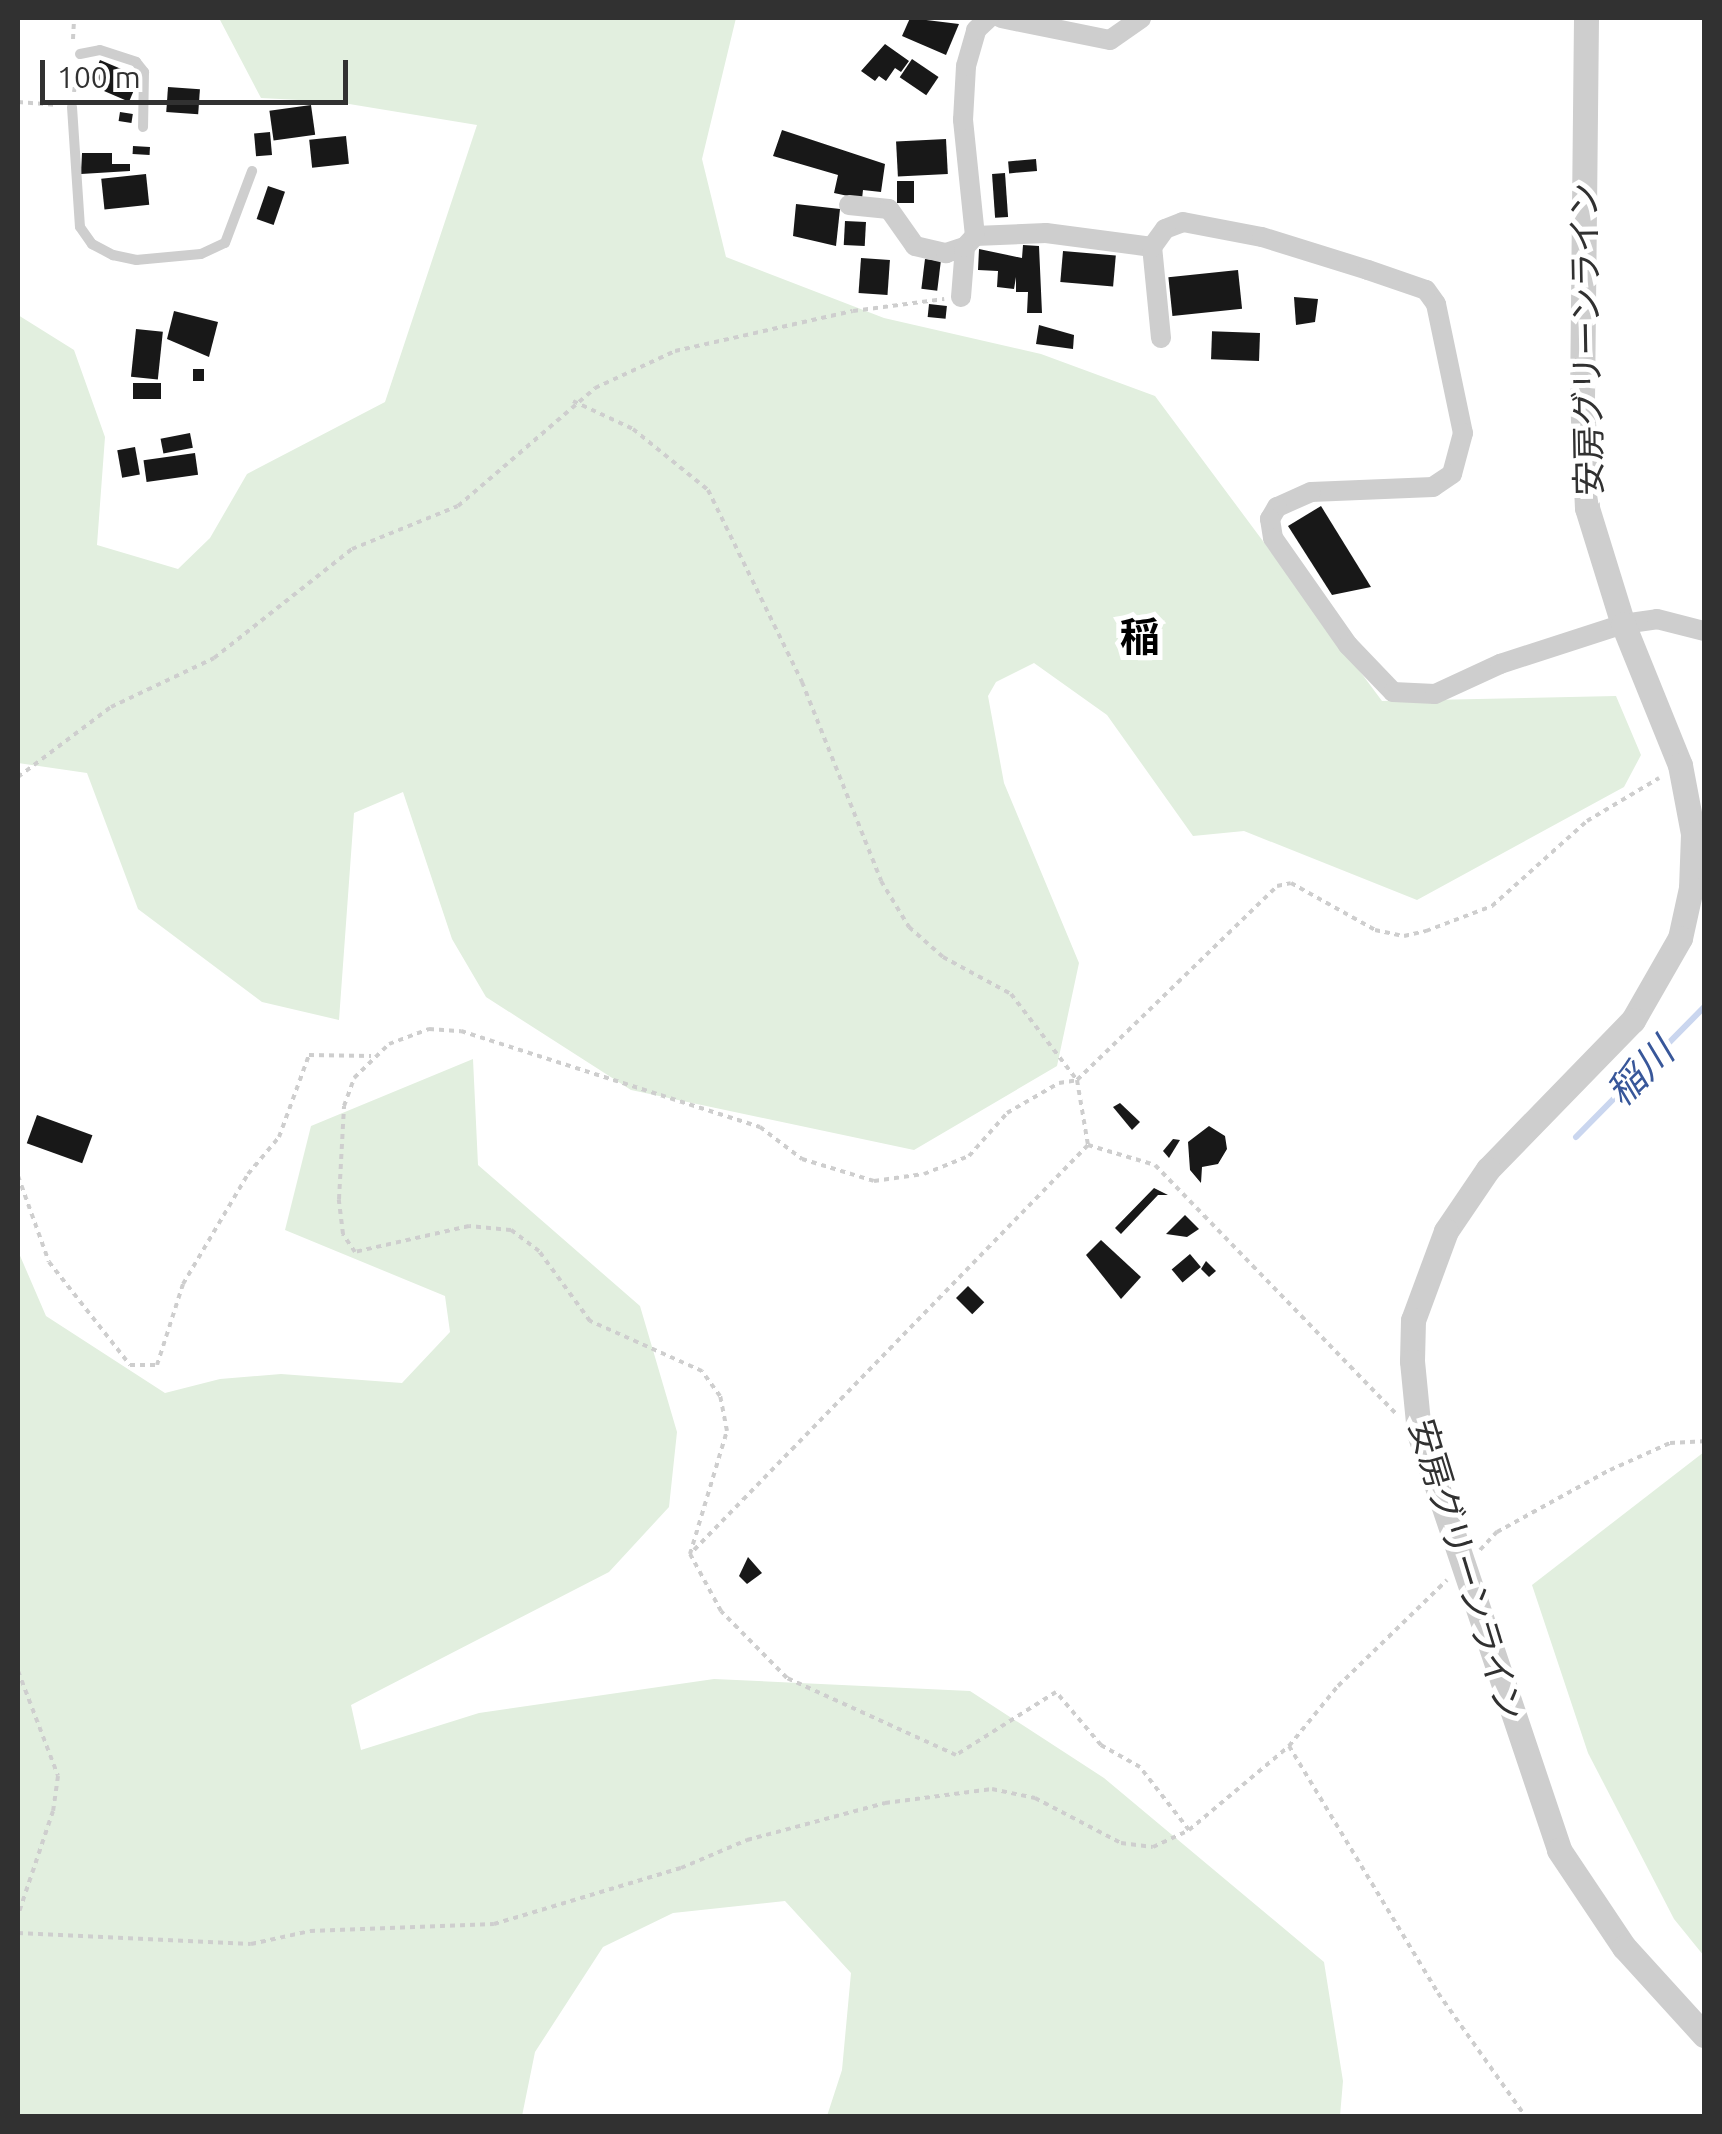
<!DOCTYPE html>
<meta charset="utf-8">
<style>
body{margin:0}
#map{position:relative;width:1722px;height:2134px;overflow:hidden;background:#fff;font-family:Ubuntu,"Noto Sans JP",sans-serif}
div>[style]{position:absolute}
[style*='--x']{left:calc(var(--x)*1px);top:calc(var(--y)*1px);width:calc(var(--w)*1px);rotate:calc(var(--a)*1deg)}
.green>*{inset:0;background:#e2efdf}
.stream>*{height:6px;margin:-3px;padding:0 3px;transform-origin:3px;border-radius:3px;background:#cad6ef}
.building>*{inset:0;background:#181818;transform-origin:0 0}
.path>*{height:4px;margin-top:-2px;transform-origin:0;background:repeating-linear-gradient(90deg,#cecece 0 5px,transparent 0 10px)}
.service>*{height:10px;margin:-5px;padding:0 5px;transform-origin:5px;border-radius:5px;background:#cecece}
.minor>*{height:20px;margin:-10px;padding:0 10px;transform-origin:10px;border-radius:10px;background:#cecece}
.tertiary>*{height:25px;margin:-12.5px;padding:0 12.5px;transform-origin:12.5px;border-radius:12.5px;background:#cecece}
span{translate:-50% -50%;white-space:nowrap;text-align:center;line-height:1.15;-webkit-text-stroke:10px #fff;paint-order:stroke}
.street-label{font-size:35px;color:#313131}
.water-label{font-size:38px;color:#38579a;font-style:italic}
.quarter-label{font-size:40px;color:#000;font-weight:700}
.frame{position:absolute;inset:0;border:20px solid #313131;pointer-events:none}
.scale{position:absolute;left:40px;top:60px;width:308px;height:45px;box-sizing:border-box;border:5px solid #313131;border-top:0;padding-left:12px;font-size:30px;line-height:35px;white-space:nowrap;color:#313131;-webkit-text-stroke:8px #fff;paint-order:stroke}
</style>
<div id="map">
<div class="green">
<div style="clip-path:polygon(219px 18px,736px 18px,702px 159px,726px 257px,884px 318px,1041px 354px,1155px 396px,1382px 701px,1616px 696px,1641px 755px,1624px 787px,1417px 900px,1244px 831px,1193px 836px,1107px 715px,1034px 663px,996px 682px,988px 696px,1004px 783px,1079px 963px,1057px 1066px,914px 1150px,631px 1090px,486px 997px,452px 939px,403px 792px,354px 813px,339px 1020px,262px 1002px,138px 909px,87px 773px,18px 763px,18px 315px,74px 350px,105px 437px,97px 545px,178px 569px,210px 538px,247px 474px,385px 402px,477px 125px,337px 102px,261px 98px)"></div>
<div style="clip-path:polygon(473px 1059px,478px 1165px,640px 1306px,677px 1432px,669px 1507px,609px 1572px,351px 1705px,361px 1750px,479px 1713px,714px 1679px,970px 1691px,1104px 1778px,1324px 1962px,1343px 2081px,1340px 2116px,827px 2116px,842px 2070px,851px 1973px,785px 1901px,673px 1913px,603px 1947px,535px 2052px,522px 2116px,18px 2116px,18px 1251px,46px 1316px,165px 1393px,220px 1379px,281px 1374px,402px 1383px,450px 1332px,445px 1296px,285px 1230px,311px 1126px)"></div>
<div style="clip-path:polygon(1704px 1452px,1704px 1956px,1674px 1919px,1588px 1753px,1532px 1585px)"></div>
</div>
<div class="stream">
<div style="--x:1576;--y:1137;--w:182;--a:-45.4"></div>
</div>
<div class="building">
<div style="clip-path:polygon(910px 18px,959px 24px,946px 55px,902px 36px)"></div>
<div style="clip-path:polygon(885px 44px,909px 61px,901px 72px,895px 68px,886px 81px,879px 76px,875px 81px,861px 71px)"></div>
<div style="left:912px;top:59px;width:32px;height:22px;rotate:34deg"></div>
<div style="left:100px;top:60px;width:43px;height:27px;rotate:23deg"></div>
<div style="left:168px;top:87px;width:32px;height:25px;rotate:4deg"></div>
<div style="left:311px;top:105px;width:30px;height:42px;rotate:82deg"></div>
<div style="left:120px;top:112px;width:13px;height:9px;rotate:9deg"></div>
<div style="clip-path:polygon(782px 130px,885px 164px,881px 192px,863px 190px,862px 199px,834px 193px,838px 175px,773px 156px)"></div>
<div style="left:270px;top:132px;width:23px;height:16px;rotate:85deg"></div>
<div style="left:346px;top:136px;width:28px;height:37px;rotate:84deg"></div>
<div style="left:946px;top:139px;width:35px;height:50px;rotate:87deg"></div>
<div style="left:133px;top:146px;width:17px;height:8px;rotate:3deg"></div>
<div style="clip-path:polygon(82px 153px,112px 153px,112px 164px,130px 164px,130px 171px,81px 174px)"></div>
<div style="left:1036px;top:159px;width:12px;height:28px;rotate:85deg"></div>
<div style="left:1005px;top:173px;width:44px;height:13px;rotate:86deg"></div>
<div style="left:146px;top:174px;width:31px;height:45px;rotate:84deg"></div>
<div style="left:897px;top:181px;width:17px;height:22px"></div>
<div style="left:268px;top:186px;width:18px;height:35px;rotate:19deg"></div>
<div style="clip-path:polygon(796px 204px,840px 209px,836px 246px,793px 236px)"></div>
<div style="left:845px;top:221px;width:21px;height:24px;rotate:3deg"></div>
<div style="clip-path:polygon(1023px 245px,1039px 246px,1042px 313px,1027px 313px,1028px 292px,1016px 292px,1016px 277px,1014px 289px,997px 287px,998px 271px,978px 270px,979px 249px,1022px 258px)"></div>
<div style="left:1063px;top:251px;width:53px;height:31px;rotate:5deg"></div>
<div style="left:861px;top:258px;width:29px;height:35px;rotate:4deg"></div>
<div style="left:925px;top:259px;width:16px;height:30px;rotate:7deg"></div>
<div style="left:1238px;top:270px;width:39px;height:70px;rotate:84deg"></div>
<div style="clip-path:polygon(1294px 297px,1318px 299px,1315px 322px,1296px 325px)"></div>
<div style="left:929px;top:304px;width:18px;height:13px;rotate:6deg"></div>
<div style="clip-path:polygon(174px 311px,218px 322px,209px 357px,167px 339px)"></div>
<div style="clip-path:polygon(1039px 325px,1074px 335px,1073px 349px,1036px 344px)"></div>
<div style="left:136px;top:329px;width:27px;height:48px;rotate:6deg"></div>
<div style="left:1260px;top:333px;width:28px;height:48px;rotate:92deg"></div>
<div style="left:193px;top:369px;width:11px;height:12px"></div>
<div style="left:133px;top:383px;width:28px;height:16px"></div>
<div style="left:190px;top:433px;width:15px;height:30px;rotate:79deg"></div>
<div style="left:135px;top:447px;width:28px;height:18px;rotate:80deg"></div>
<div style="left:195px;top:453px;width:22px;height:52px;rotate:82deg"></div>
<div style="clip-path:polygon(1321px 506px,1371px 587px,1332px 595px,1288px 526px)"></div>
<div style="clip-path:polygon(1120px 1103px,1140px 1122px,1132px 1130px,1113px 1107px)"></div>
<div style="left:37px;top:1115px;width:59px;height:30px;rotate:20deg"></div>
<div style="clip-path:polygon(1209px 1126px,1225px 1136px,1227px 1149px,1218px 1164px,1202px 1167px,1201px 1183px,1190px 1170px,1188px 1142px)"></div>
<div style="clip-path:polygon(1173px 1139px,1180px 1140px,1169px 1158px,1163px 1151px)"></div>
<div style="clip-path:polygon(1154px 1188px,1168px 1195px,1158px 1195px,1121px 1234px,1115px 1228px)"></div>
<div style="clip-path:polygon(1185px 1215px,1199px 1229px,1187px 1237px,1166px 1234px)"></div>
<div style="clip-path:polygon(1101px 1240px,1141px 1277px,1121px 1299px,1086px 1255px)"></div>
<div style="left:1190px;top:1254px;width:17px;height:24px;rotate:50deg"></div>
<div style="clip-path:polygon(1206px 1261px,1216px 1271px,1209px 1277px,1201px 1269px)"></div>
<div style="left:968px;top:1286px;width:23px;height:17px;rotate:45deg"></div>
<div style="clip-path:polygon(748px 1557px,762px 1573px,747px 1584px,739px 1576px)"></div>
</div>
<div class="path">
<div style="--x:73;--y:39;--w:21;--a:-87"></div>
<div style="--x:74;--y:92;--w:25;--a:-81"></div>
<div style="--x:18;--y:102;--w:40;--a:4.3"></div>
<div style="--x:573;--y:401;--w:66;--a:25"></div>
<div style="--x:633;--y:429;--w:97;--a:39.1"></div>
<div style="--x:708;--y:490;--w:214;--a:63.9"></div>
<div style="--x:802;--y:682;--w:214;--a:68.3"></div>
<div style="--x:881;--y:881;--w:54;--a:58.7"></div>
<div style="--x:909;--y:927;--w:45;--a:41.4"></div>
<div style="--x:943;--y:957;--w:77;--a:28.6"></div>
<div style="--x:1011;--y:994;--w:108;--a:52.5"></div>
<div style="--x:1077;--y:1080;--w:66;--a:80.4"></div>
<div style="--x:18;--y:777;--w:116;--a:-37"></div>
<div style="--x:111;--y:707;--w:114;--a:-25.4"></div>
<div style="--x:214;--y:658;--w:176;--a:-38.3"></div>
<div style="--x:352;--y:549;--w:114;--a:-22.1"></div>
<div style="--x:458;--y:506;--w:181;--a:-40.7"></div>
<div style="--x:595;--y:388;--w:88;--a:-24.8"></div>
<div style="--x:675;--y:351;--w:182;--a:-12.7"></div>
<div style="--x:853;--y:311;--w:92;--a:-7.5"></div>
<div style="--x:1088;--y:1145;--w:70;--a:16.6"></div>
<div style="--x:1155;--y:1165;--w:345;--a:45.9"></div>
<div style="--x:18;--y:1176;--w:91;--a:70.2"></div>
<div style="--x:49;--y:1262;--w:131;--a:51.8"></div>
<div style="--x:130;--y:1365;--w:27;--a:0"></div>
<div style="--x:157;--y:1365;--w:85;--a:-72.2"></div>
<div style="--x:183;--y:1284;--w:128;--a:-59.4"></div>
<div style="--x:248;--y:1174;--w:48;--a:-50"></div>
<div style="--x:279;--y:1137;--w:87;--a:-69.9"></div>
<div style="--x:309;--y:1055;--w:62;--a:0.9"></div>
<div style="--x:694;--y:1550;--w:565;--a:-45.79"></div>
<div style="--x:1480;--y:1550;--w:25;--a:-47"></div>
<div style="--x:1497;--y:1532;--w:129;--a:-28.8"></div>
<div style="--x:1610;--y:1470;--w:66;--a:-24.2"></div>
<div style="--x:1670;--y:1443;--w:34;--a:-3"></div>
<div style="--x:18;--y:1671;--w:112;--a:69.1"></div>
<div style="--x:58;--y:1776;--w:35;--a:98"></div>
<div style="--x:53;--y:1811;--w:110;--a:108.6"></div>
<div style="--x:1289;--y:1746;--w:288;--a:58.9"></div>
<div style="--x:1438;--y:1993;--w:151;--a:54.7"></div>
<div style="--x:1189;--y:1830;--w:80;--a:-127.9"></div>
<div style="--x:1140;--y:1767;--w:45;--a:-150.6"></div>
<div style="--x:1101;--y:1745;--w:70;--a:-130.3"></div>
<div style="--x:1056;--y:1692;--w:118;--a:147.8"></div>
<div style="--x:956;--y:1755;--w:186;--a:-155.5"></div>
<div style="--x:787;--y:1678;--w:94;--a:-134.6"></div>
<div style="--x:721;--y:1611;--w:65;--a:-118.5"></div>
<div style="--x:690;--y:1554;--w:128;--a:-73.3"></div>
<div style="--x:727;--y:1431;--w:36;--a:-101"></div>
<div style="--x:720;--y:1396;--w:31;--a:-126"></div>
<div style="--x:702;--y:1371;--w:123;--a:-155.9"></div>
<div style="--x:590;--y:1321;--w:87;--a:-126.1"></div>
<div style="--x:539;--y:1251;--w:35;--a:-143"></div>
<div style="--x:511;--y:1230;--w:42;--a:-174.6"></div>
<div style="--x:469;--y:1226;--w:117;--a:167.2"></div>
<div style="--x:355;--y:1252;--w:22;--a:-124"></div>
<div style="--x:343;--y:1234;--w:35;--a:-97"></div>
<div style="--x:339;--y:1199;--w:93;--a:-86.9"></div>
<div style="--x:344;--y:1106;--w:30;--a:-70"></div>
<div style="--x:354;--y:1078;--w:49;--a:-44.2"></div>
<div style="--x:389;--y:1044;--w:43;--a:-20.6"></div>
<div style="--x:429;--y:1029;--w:32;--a:4"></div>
<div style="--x:461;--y:1031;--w:314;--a:17.8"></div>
<div style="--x:760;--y:1127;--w:53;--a:37.3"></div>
<div style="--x:802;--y:1159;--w:75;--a:17"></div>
<div style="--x:874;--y:1181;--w:50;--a:-8"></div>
<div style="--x:924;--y:1174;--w:48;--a:-21.8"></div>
<div style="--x:969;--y:1156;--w:57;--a:-48.5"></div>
<div style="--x:1007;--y:1113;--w:60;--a:-30"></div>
<div style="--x:1059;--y:1083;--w:18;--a:-9"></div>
<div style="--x:1077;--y:1080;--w:279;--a:-44.1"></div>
<div style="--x:1277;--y:886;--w:14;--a:-12"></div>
<div style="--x:1291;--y:883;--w:96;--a:29.2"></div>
<div style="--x:1375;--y:930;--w:30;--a:12"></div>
<div style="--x:1404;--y:936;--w:23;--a:-13"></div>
<div style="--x:1426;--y:931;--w:71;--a:-20.7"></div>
<div style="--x:1492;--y:906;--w:127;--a:-41.8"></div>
<div style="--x:1587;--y:821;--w:84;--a:-30.8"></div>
<div style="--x:18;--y:1933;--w:233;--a:2.7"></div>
<div style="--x:251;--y:1944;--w:60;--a:-12.4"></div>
<div style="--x:310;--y:1931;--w:184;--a:-2.2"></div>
<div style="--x:494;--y:1924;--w:195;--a:-16.7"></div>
<div style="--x:681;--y:1868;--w:72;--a:-23"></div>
<div style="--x:747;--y:1840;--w:143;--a:-15"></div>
<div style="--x:885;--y:1803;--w:108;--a:-7.5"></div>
<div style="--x:992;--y:1789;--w:44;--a:11.8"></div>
<div style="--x:1035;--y:1798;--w:97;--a:27.6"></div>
<div style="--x:1121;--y:1843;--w:32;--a:7"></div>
<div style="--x:1153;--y:1847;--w:40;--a:-25"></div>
<div style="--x:1189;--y:1830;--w:131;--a:-40"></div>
<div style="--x:1289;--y:1746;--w:77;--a:-50.8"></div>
<div style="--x:1338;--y:1686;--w:152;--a:-44.2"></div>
</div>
<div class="service">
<div style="--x:80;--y:54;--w:20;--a:-11"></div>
<div style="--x:100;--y:50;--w:38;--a:18"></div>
<div style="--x:136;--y:62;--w:13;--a:51"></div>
<div style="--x:144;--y:72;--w:55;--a:91"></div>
<div style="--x:72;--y:107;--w:120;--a:86.2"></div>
<div style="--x:80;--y:227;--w:21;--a:55"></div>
<div style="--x:92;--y:244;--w:24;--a:28"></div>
<div style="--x:113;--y:255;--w:24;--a:12"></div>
<div style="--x:136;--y:260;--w:65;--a:-5.3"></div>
<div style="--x:201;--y:254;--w:26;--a:-25"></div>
<div style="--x:225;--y:243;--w:77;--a:-69.4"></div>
</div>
<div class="minor">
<div style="--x:1001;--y:18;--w:111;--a:11.4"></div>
<div style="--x:1110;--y:40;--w:38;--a:-35"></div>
<div style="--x:849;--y:205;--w:40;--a:5.7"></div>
<div style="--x:889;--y:209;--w:45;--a:54.9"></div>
<div style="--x:915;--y:246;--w:32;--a:13"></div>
<div style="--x:946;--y:253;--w:20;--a:-18"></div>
<div style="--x:975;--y:236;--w:71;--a:-2.4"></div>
<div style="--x:1046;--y:233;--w:107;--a:7.5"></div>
<div style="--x:961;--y:297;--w:50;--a:-85.4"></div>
<div style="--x:965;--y:247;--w:15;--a:-48"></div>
<div style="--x:975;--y:236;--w:117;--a:-95.9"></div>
<div style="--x:963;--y:120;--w:54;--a:-86.8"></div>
<div style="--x:966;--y:66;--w:37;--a:-74"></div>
<div style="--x:976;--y:30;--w:18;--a:-43"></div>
<div style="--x:1161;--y:338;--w:91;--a:-95.6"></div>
<div style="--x:1152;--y:247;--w:22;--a:-54"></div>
<div style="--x:1165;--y:229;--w:19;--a:-21"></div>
<div style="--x:1183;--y:222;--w:80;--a:10.8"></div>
<div style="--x:1262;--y:237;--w:111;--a:17.3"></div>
<div style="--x:1368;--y:270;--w:61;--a:19"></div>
<div style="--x:1426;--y:290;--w:17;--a:54"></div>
<div style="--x:1436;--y:304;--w:132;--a:78.2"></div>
<div style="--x:1463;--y:433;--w:42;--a:105"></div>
<div style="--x:1452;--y:474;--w:23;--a:146"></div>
<div style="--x:1433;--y:487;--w:122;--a:177.7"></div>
<div style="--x:1311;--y:492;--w:37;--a:156"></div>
<div style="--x:1277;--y:507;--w:14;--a:120"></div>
<div style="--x:1270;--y:519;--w:19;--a:81"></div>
<div style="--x:1273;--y:538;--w:131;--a:55"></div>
<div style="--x:1348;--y:645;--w:65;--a:46.2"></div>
<div style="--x:1393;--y:692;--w:42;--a:2.7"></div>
<div style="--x:1435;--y:694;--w:72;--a:-24.8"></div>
<div style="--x:1500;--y:664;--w:129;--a:-18"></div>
<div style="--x:1623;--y:624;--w:34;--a:-8"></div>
<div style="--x:1657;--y:619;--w:49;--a:14.3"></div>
</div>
<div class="tertiary">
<div style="--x:1586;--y:18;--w:380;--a:90.6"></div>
<div style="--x:1582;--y:398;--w:110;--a:87.4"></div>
<div style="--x:1587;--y:508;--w:121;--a:72.8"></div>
<div style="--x:1623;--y:624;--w:152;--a:68"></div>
<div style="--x:1680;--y:765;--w:70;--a:79.3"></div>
<div style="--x:1693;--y:834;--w:54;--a:92.1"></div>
<div style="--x:1691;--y:888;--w:51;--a:102.4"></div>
<div style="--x:1680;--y:938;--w:95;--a:119.8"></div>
<div style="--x:1633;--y:1020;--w:208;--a:134.2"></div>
<div style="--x:1488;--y:1169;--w:75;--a:124.1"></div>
<div style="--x:1446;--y:1231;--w:95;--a:110.3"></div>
<div style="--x:1413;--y:1320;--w:41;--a:91.4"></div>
<div style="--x:1412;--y:1361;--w:72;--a:84.4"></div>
<div style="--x:1419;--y:1433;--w:440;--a:71.4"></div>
<div style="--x:1559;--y:1850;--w:117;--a:56.2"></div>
<div style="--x:1624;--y:1947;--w:119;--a:47.7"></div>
</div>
<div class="street-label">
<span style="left:1586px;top:339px;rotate:-91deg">安房グリーンライン</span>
<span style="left:1467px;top:1570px;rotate:73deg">安房グリーンライン</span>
</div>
<div class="water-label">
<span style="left:1640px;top:1072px;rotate:-45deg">稲川</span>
</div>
<div class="quarter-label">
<span style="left:1140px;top:637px">稲</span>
</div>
<div class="frame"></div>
<div class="scale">100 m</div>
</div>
